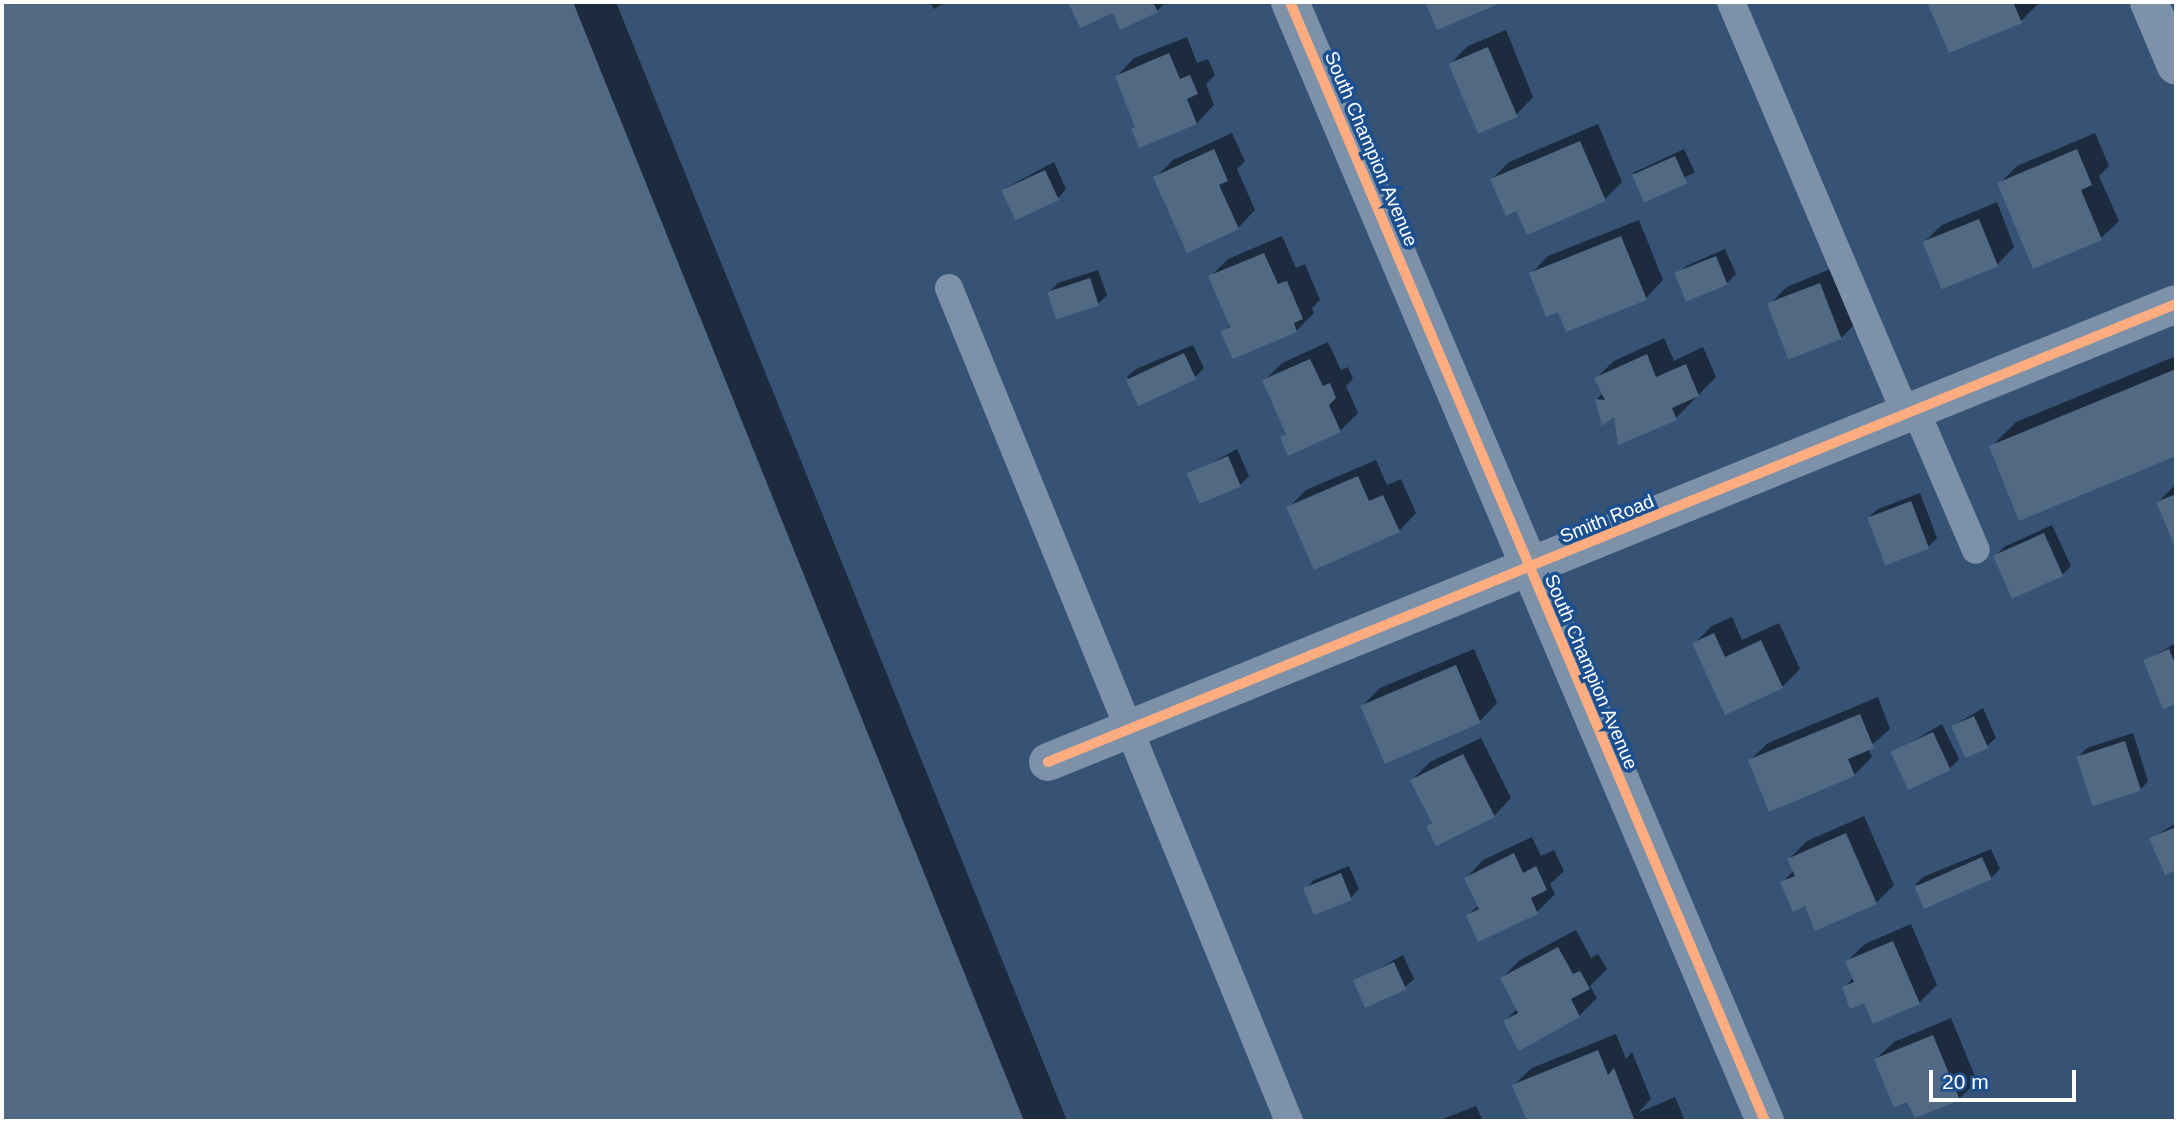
<!DOCTYPE html>
<style>
body{margin:0}
#map{position:relative;width:2178px;height:1123px;overflow:hidden;background:#365274;font-family:Helvetica,sans-serif}
div>[style]{position:absolute}
[style*='--x']{left:calc(var(--x)*1px);top:calc(var(--y)*1px);width:calc(var(--w)*1px);rotate:calc(var(--a)*1deg)}
.shadow>*{inset:0;background:#0007;transform-origin:0 0}
.building>*{inset:0;background:#526984;transform-origin:0 0}
.lane>*{height:28px;margin:-14px;padding:0 14px;transform-origin:14px;border-radius:14px;background:#7d92a8}
.street>*{height:38px;margin:-19px;padding:0 19px;transform-origin:19px;border-radius:19px;background:#7d92a8}
.cycleway>*{height:10px;margin:-5px;padding:0 5px;transform-origin:5px;border-radius:5px;background:#ffac80}
span{translate:-50% -50%;white-space:nowrap;text-align:center;line-height:1.15;-webkit-text-stroke:7px #1b4f8f;paint-order:stroke}
.street-label{font-size:19px;color:#fff}
.frame{position:absolute;inset:0;border:4px solid #fff;pointer-events:none}
.scale{position:absolute;left:1929px;top:1070px;width:147px;height:32px;box-sizing:border-box;border:4px solid #fff;border-top:0;padding-left:9px;font-size:21px;line-height:24px;white-space:nowrap;color:#fff;-webkit-text-stroke:5px #1b4f8f;paint-order:stroke}
</style>
<div id="map">
<div class="shadow">
<div style="clip-path:polygon(2px 2px,616px 2px,1067px 1121px,2px 1121px)"></div>
<div style="clip-path:polygon(930px 2px,946px 2px,934px 9px)"></div>
<div style="clip-path:polygon(1070px 2px,1166px 2px,1157px 11px,1114px 10px,1081px 26px)"></div>
<div style="clip-path:polygon(1929px 2px,2040px 2px,2021px 21px,1950px 51px)"></div>
<div style="clip-path:polygon(1506px 30px,1533px 97px,1516px 115px,1450px 64px,1468px 46px)"></div>
<div style="clip-path:polygon(1187px 37px,1197px 63px,1208px 59px,1215px 75px,1206px 84px,1214px 105px,1197px 123px,1137px 126px,1117px 76px,1134px 58px)"></div>
<div style="clip-path:polygon(1598px 124px,1622px 182px,1605px 199px,1517px 208px,1492px 179px,1509px 162px)"></div>
<div style="clip-path:polygon(1232px 133px,1245px 161px,1237px 169px,1255px 210px,1238px 228px,1155px 178px,1173px 160px)"></div>
<div style="clip-path:polygon(2095px 133px,2109px 166px,2099px 176px,2119px 221px,2101px 238px,1999px 184px,2017px 166px)"></div>
<div style="left:1684px;top:149px;width:26px;height:56px;rotate:65deg"></div>
<div style="clip-path:polygon(1054px 162px,1066px 189px,1058px 198px,1004px 189px)"></div>
<div style="clip-path:polygon(1997px 202px,2014px 247px,1997px 265px,1924px 242px,1942px 225px)"></div>
<div style="clip-path:polygon(1639px 220px,1663px 280px,1646px 298px,1559px 309px,1531px 274px,1548px 256px)"></div>
<div style="clip-path:polygon(1282px 236px,1296px 268px,1305px 264px,1320px 300px,1312px 308px,1314px 313px,1296px 331px,1223px 332px,1231px 324px,1210px 277px,1228px 259px)"></div>
<div style="clip-path:polygon(1725px 249px,1736px 274px,1727px 283px,1677px 274px,1686px 266px)"></div>
<div style="clip-path:polygon(1837px 266px,1859px 320px,1841px 338px,1769px 305px,1787px 287px)"></div>
<div style="clip-path:polygon(1098px 270px,1107px 295px,1098px 304px,1049px 292px,1058px 283px)"></div>
<div style="clip-path:polygon(1664px 338px,1674px 361px,1703px 347px,1716px 377px,1676px 418px,1615px 414px,1597px 399px,1603px 393px,1596px 378px,1614px 361px)"></div>
<div style="clip-path:polygon(1328px 342px,1341px 370px,1348px 367px,1353px 379px,1346px 386px,1358px 413px,1340px 431px,1282px 437px,1287px 432px,1264px 381px,1282px 363px)"></div>
<div style="clip-path:polygon(1193px 345px,1204px 368px,1195px 377px,1138px 402px,1127px 377px,1136px 369px)"></div>
<div style="clip-path:polygon(2176px 356px,2176px 455px,2020px 519px,1991px 447px,2016px 422px)"></div>
<div style="clip-path:polygon(1237px 449px,1249px 476px,1240px 485px,1189px 475px)"></div>
<div style="clip-path:polygon(1376px 460px,1387px 485px,1401px 479px,1416px 513px,1399px 531px,1288px 508px,1306px 490px)"></div>
<div style="clip-path:polygon(2176px 484px,2176px 544px,2158px 502px)"></div>
<div style="clip-path:polygon(1920px 493px,1937px 538px,1928px 547px,1869px 517px,1878px 509px)"></div>
<div style="clip-path:polygon(2052px 525px,2071px 566px,2062px 575px,1996px 556px,2004px 547px)"></div>
<div style="clip-path:polygon(1732px 617px,1742px 640px,1779px 623px,1800px 669px,1782px 687px,1694px 644px,1712px 626px)"></div>
<div style="clip-path:polygon(2176px 643px,2176px 702px,2164px 707px,2145px 661px)"></div>
<div style="clip-path:polygon(1474px 649px,1497px 703px,1480px 721px,1362px 706px,1380px 688px)"></div>
<div style="clip-path:polygon(1878px 697px,1890px 729px,1868px 748px,1872px 757px,1854px 775px,1750px 760px,1768px 743px)"></div>
<div style="clip-path:polygon(1983px 708px,1996px 738px,1987px 746px,1953px 726px)"></div>
<div style="clip-path:polygon(1942px 724px,1959px 759px,1950px 768px,1893px 753px)"></div>
<div style="clip-path:polygon(2133px 733px,2148px 781px,2140px 790px,2078px 757px,2087px 748px)"></div>
<div style="clip-path:polygon(1481px 738px,1511px 798px,1494px 816px,1428px 826px,1433px 821px,1412px 780px,1430px 762px)"></div>
<div style="clip-path:polygon(1864px 816px,1894px 885px,1876px 903px,1806px 903px,1782px 883px,1794px 870px,1789px 859px,1807px 841px)"></div>
<div style="clip-path:polygon(2176px 823px,2176px 868px,2166px 873px,2151px 839px)"></div>
<div style="clip-path:polygon(1532px 837px,1541px 856px,1554px 850px,1564px 871px,1550px 884px,1555px 894px,1537px 912px,1468px 915px,1479px 905px,1466px 878px,1483px 860px)"></div>
<div style="clip-path:polygon(1991px 849px,2000px 869px,1991px 878px,1915px 885px,1923px 877px)"></div>
<div style="clip-path:polygon(1349px 866px,1359px 889px,1351px 898px,1305px 889px,1314px 880px)"></div>
<div style="clip-path:polygon(1911px 924px,1937px 985px,1919px 1003px,1844px 988px,1854px 977px,1847px 961px,1865px 944px)"></div>
<div style="clip-path:polygon(1576px 930px,1591px 958px,1598px 954px,1607px 969px,1590px 986px,1597px 998px,1579px 1016px,1505px 1021px,1518px 1008px,1502px 978px,1520px 960px)"></div>
<div style="clip-path:polygon(1403px 955px,1414px 979px,1405px 987px,1355px 982px)"></div>
<div style="clip-path:polygon(1951px 1018px,1977px 1081px,1959px 1099px,1908px 1100px,1876px 1059px,1894px 1042px)"></div>
<div style="clip-path:polygon(1616px 1034px,1626px 1059px,1632px 1052px,1651px 1099px,1638px 1113px,1675px 1097px,1685px 1121px,1529px 1121px,1514px 1085px,1532px 1068px)"></div>
<div style="clip-path:polygon(1476px 1106px,1483px 1121px,1438px 1121px)"></div>
</div>
<div class="building">
<div style="clip-path:polygon(2px 2px,573px 2px,1024px 1121px,2px 1121px)"></div>
<div style="clip-path:polygon(1068px 2px,1153px 2px,1158px 12px,1120px 30px,1113px 13px,1080px 28px)"></div>
<div style="clip-path:polygon(1425px 2px,1495px 2px,1496px 5px,1437px 30px)"></div>
<div style="clip-path:polygon(1927px 2px,2013px 2px,2022px 23px,1949px 53px)"></div>
<div style="left:1488px;top:47px;width:76px;height:43px;rotate:67deg"></div>
<div style="clip-path:polygon(1169px 53px,1180px 79px,1190px 75px,1198px 94px,1187px 99px,1197px 124px,1139px 148px,1131px 128px,1135px 127px,1115px 76px)"></div>
<div style="clip-path:polygon(1580px 141px,1606px 201px,1527px 235px,1516px 211px,1506px 216px,1490px 179px)"></div>
<div style="clip-path:polygon(1214px 149px,1228px 181px,1219px 185px,1239px 229px,1187px 253px,1153px 177px)"></div>
<div style="clip-path:polygon(2077px 149px,2092px 185px,2081px 190px,2102px 240px,2033px 269px,1997px 183px)"></div>
<div style="left:1675px;top:156px;width:30px;height:47px;rotate:66deg"></div>
<div style="left:1045px;top:170px;width:33px;height:48px;rotate:65deg"></div>
<div style="left:1979px;top:219px;width:51px;height:61px;rotate:68deg"></div>
<div style="clip-path:polygon(1621px 236px,1647px 300px,1566px 332px,1558px 312px,1546px 317px,1529px 273px)"></div>
<div style="clip-path:polygon(1264px 253px,1278px 284px,1287px 281px,1303px 319px,1294px 323px,1297px 332px,1233px 359px,1220px 331px,1230px 327px,1208px 276px)"></div>
<div style="left:1716px;top:256px;width:31px;height:45px;rotate:68deg"></div>
<div style="left:1090px;top:278px;width:29px;height:45px;rotate:72deg"></div>
<div style="left:1820px;top:283px;width:60px;height:57px;rotate:69deg"></div>
<div style="left:1184px;top:353px;width:29px;height:64px;rotate:65deg"></div>
<div style="clip-path:polygon(1647px 354px,1656px 377px,1686px 364px,1699px 396px,1672px 408px,1677px 420px,1618px 445px,1614px 417px,1602px 426px,1595px 399px,1605px 400px,1594px 378px)"></div>
<div style="clip-path:polygon(1310px 359px,1323px 386px,1330px 383px,1336px 398px,1329px 405px,1341px 432px,1288px 456px,1280px 437px,1286px 434px,1262px 380px)"></div>
<div style="clip-path:polygon(2176px 369px,2176px 456px,2019px 521px,1989px 446px)"></div>
<div style="left:1228px;top:456px;width:33px;height:45px;rotate:67deg"></div>
<div style="clip-path:polygon(1358px 476px,1369px 501px,1383px 495px,1400px 532px,1314px 570px,1286px 507px)"></div>
<div style="clip-path:polygon(2176px 494px,2176px 549px,2156px 502px)"></div>
<div style="left:1911px;top:501px;width:51px;height:47px;rotate:69deg"></div>
<div style="left:2044px;top:533px;width:47px;height:56px;rotate:66deg"></div>
<div style="clip-path:polygon(1714px 633px,1725px 657px,1761px 640px,1783px 688px,1725px 715px,1692px 643px)"></div>
<div style="clip-path:polygon(2169px 649px,2176px 666px,2176px 704px,2163px 709px,2143px 660px)"></div>
<div style="left:1456px;top:665px;width:63px;height:104px;rotate:67deg"></div>
<div style="clip-path:polygon(1860px 714px,1874px 748px,1848px 759px,1855px 776px,1769px 812px,1748px 760px)"></div>
<div style="left:1974px;top:716px;width:35px;height:25px;rotate:66deg"></div>
<div style="left:1933px;top:732px;width:42px;height:47px;rotate:65deg"></div>
<div style="left:2125px;top:741px;width:52px;height:51px;rotate:72deg"></div>
<div style="clip-path:polygon(1463px 754px,1495px 817px,1436px 846px,1426px 826px,1432px 823px,1410px 780px)"></div>
<div style="clip-path:polygon(2176px 827px,2176px 870px,2165px 875px,2149px 838px)"></div>
<div style="clip-path:polygon(1846px 833px,1877px 904px,1815px 931px,1805px 906px,1793px 912px,1780px 882px,1795px 876px,1787px 859px)"></div>
<div style="clip-path:polygon(1514px 853px,1523px 873px,1536px 866px,1547px 890px,1531px 898px,1538px 914px,1478px 942px,1466px 915px,1479px 909px,1464px 878px)"></div>
<div style="left:1982px;top:857px;width:24px;height:74px;rotate:66deg"></div>
<div style="left:1341px;top:873px;width:29px;height:41px;rotate:68deg"></div>
<div style="clip-path:polygon(1893px 941px,1920px 1004px,1873px 1024px,1864px 1003px,1850px 1009px,1842px 987px,1854px 982px,1845px 961px)"></div>
<div style="clip-path:polygon(1558px 947px,1573px 974px,1580px 971px,1590px 989px,1571px 999px,1580px 1017px,1519px 1051px,1503px 1021px,1518px 1013px,1500px 978px)"></div>
<div style="left:1394px;top:962px;width:30px;height:45px;rotate:66deg"></div>
<div style="clip-path:polygon(1933px 1035px,1960px 1100px,1915px 1118px,1907px 1102px,1894px 1108px,1874px 1059px)"></div>
<div style="clip-path:polygon(1598px 1050px,1608px 1075px,1614px 1068px,1634px 1119px,1527px 1121px,1512px 1085px)"></div>
</div>
<div class="lane">
<div style="--x:1731;--y:2;--w:449;--a:67"></div>
<div style="--x:949;--y:288;--w:900;--a:67.8"></div>
<div style="--x:1916;--y:411;--w:151;--a:66.7"></div>
</div>
<div class="street">
<div style="--x:1290;--y:2;--w:1216;--a:67"></div>
<div style="--x:2149;--y:2;--w:69;--a:67.1"></div>
<div style="--x:1048;--y:762;--w:1217;--a:-22.1"></div>
</div>
<div class="cycleway">
<div style="--x:1290;--y:2;--w:1216;--a:67"></div>
<div style="--x:1048;--y:762;--w:1217;--a:-22.1"></div>
</div>
<div class="street-label">
<span style="left:1371px;top:149px;rotate:67deg">South Champion Avenue</span>
<span style="left:1607px;top:519px;rotate:-22deg">Smith Road</span>
<span style="left:1591px;top:672px;rotate:67deg">South Champion Avenue</span>
</div>
<div class="frame"></div>
<div class="scale">20 m</div>
</div>
